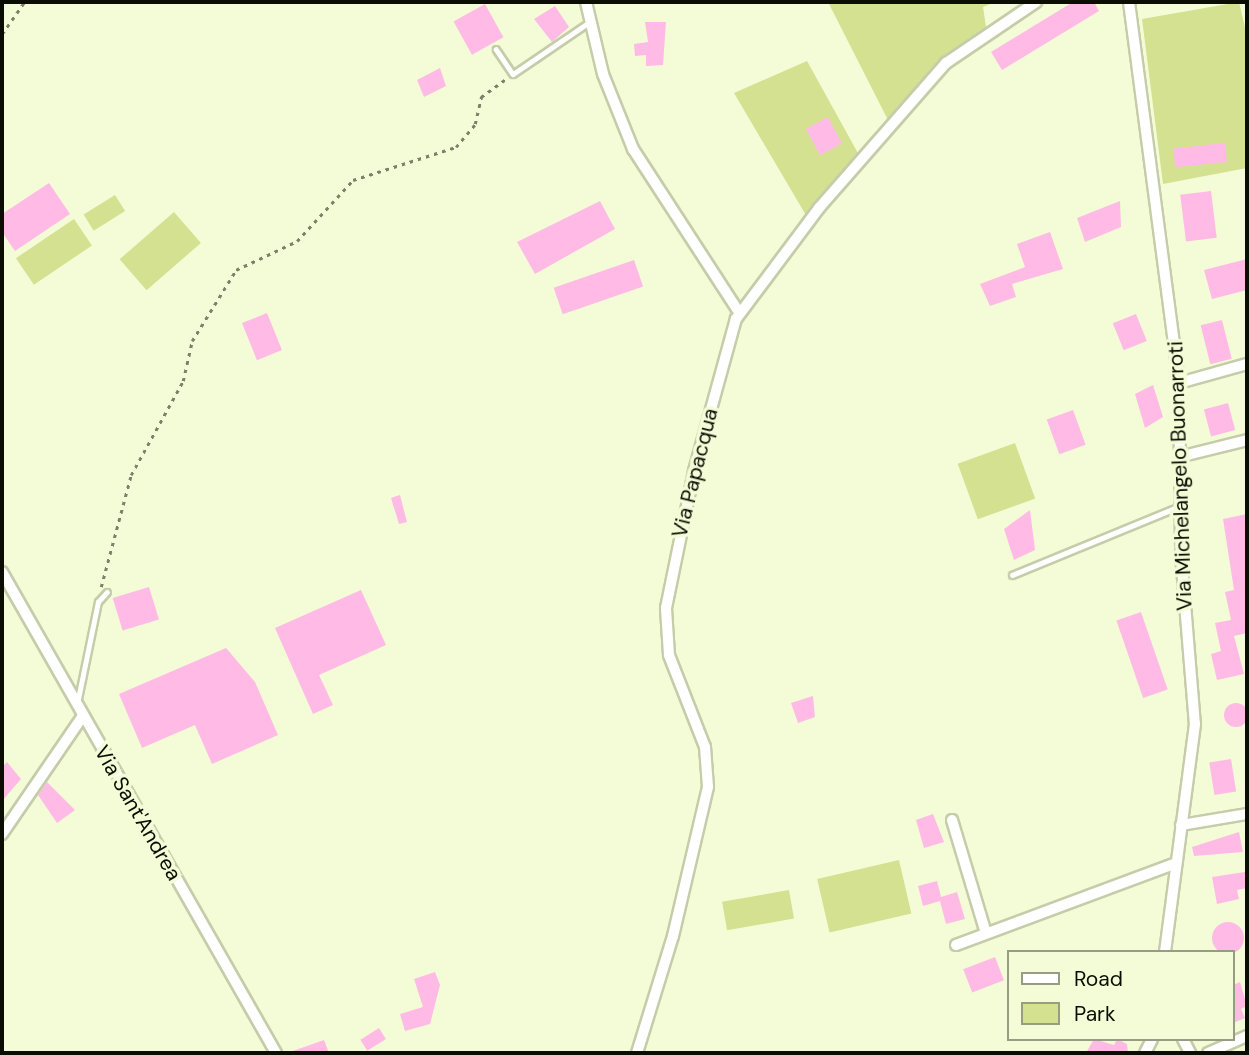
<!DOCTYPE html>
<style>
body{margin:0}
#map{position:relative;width:1249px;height:1055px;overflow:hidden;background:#f4fcd7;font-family:"DM Sans",sans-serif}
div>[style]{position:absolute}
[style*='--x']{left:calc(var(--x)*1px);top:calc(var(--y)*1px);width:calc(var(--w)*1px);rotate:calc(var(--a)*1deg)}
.green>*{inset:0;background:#d3e190;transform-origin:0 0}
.building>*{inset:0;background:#ffbae6;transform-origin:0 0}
.round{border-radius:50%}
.path>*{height:2.5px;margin-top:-1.25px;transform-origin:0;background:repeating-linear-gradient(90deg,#7c816a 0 3.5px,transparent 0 8.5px)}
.roads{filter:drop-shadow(2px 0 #c5cca9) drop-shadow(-2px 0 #c5cca9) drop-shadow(0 2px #c5cca9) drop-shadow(0 -2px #c5cca9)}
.service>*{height:4.5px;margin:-2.25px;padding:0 2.25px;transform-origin:2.25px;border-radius:2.25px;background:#fff}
.minor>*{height:10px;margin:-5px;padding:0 5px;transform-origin:5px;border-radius:5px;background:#fff}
span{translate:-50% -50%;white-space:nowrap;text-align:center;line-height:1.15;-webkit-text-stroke:7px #f4fcd7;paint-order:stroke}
.street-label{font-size:21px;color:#0b0d03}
.frame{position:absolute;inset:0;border:4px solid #0b0d03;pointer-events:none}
.legend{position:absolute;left:1007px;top:950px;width:228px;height:91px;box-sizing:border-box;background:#f4fcd7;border:2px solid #979c82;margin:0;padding:9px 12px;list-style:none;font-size:21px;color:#0b0d03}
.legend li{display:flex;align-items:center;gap:14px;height:35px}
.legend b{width:35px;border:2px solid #979c82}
</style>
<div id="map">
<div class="green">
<div style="clip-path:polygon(828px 2px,995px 2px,983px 7px,986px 27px,941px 62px,889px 122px)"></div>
<div style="clip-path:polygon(1239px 2px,1247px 36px,1247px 168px,1163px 184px,1142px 19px)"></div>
<div style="clip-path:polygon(807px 61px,859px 155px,807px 217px,734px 93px)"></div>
<div style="left:115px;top:195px;width:19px;height:37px;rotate:58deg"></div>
<div style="left:174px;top:212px;width:41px;height:72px;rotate:49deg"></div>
<div style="left:74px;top:219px;width:32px;height:70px;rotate:56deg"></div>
<div style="left:1015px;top:443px;width:59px;height:61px;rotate:70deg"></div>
<div style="left:899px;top:860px;width:55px;height:84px;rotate:77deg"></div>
<div style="left:789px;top:890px;width:29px;height:68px;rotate:80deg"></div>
</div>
<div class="building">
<div style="clip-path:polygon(1073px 2px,1094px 2px,1099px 11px,1002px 70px,991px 52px)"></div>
<div style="left:485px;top:4px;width:38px;height:36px;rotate:61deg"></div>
<div style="clip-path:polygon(555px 6px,569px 27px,552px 42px,534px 19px)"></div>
<div style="clip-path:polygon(645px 22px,666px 22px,663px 65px,646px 66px,646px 55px,635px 56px,634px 44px,648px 42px)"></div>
<div style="clip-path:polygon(440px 68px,446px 86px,424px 97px,417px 80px)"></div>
<div style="left:828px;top:117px;width:30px;height:25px;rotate:62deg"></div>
<div style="left:1225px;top:143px;width:19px;height:52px;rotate:84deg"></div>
<div style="clip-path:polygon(49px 183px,70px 214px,15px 251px,2px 232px,2px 214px)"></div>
<div style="left:1211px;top:191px;width:47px;height:31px;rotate:83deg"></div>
<div style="clip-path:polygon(600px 201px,615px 229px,535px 274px,517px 242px)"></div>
<div style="clip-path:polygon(1120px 201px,1121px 227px,1085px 242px,1077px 218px)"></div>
<div style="clip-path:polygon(1050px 232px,1063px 269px,1012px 284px,1016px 297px,990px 306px,980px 284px,1025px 267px,1017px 244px)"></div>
<div style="clip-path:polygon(1247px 259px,1247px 290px,1212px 299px,1204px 270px)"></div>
<div style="left:634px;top:260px;width:28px;height:85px;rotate:71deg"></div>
<div style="left:267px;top:313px;width:40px;height:27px;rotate:68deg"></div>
<div style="left:1136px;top:314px;width:29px;height:25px;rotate:68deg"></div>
<div style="left:1222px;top:320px;width:40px;height:22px;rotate:76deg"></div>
<div style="clip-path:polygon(1153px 385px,1163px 417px,1145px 428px,1135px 394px)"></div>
<div style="left:1228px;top:403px;width:28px;height:25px;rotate:75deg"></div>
<div style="left:1073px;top:410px;width:37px;height:28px;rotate:70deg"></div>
<div style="clip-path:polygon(400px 495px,407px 522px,399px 524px,391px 498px)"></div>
<div style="clip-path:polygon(1030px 510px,1035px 550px,1014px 560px,1004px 529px)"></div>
<div style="clip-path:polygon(1247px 514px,1247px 633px,1234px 636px,1244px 674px,1217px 680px,1211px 654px,1221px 651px,1215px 623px,1231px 620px,1225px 592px,1234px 590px,1223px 519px)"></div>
<div style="left:149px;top:587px;width:34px;height:38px;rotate:73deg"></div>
<div style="clip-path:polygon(361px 590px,386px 645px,319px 675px,333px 705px,313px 714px,275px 628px)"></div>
<div style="left:1141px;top:612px;width:82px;height:26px;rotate:71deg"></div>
<div style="clip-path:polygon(226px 648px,255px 682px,278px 735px,212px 764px,195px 725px,142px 748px,119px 694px)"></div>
<div style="clip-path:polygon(813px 696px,815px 717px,798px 723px,791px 703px)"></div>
<div class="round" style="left:1224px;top:703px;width:24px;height:24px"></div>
<div style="left:1231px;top:759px;width:33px;height:22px;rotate:81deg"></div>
<div style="clip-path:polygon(7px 762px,21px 779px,2px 801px,2px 767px)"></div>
<div style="clip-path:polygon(47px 782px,75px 810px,57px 823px,38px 795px)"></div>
<div style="clip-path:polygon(933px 814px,944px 842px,924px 848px,916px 820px)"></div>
<div style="clip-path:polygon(1239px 832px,1243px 852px,1194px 856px,1192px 847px)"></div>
<div style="clip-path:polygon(1245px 872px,1247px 888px,1237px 890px,1239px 899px,1217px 904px,1212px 877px)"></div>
<div style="clip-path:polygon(937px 881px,941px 897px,957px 892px,965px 919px,946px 924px,940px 901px,923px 906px,918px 886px)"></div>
<div class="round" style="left:1212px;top:922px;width:32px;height:32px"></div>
<div style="left:995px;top:957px;width:25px;height:34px;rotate:69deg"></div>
<div style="clip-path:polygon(435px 972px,440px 985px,430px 1024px,405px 1031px,400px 1014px,423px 1007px,414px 979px)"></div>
<div style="clip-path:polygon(1240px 982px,1247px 1006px,1241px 1009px,1245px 1018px,1233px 1023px,1233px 985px)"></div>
<div style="left:379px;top:1028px;width:13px;height:22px;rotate:58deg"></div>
<div style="clip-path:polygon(1094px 1039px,1114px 1045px,1117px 1039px,1127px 1044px,1128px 1053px,1086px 1053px)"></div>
<div style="clip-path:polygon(324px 1040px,329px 1053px,290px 1053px,290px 1052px)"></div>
</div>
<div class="path">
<div style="--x:2;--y:34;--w:39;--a:-55"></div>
<div style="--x:101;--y:587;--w:116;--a:-75"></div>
<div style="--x:131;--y:475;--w:107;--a:-61"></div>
<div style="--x:183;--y:381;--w:41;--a:-77.3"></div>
<div style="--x:192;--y:341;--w:84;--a:-58.2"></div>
<div style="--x:236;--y:270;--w:68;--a:-25.4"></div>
<div style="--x:297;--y:241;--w:83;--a:-47.4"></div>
<div style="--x:353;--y:180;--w:108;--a:-17.8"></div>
<div style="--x:456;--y:147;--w:30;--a:-50"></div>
<div style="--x:475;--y:124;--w:28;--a:-77"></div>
<div style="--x:481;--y:97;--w:31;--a:-36"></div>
</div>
<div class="roads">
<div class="service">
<div style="--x:496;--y:49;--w:30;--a:56"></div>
<div style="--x:513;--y:74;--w:91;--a:-34.2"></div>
<div style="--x:1012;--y:575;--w:182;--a:-22.3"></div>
<div style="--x:77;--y:704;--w:104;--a:-78.4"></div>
<div style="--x:98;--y:602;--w:13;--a:-48"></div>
</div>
<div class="minor">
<div style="--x:586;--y:2;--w:74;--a:76.7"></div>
<div style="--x:603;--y:74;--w:81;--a:68.2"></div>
<div style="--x:633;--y:149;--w:194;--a:57"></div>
<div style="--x:1129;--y:2;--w:384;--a:82.5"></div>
<div style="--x:1179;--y:383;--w:172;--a:89.3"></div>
<div style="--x:1181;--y:555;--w:170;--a:85.3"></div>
<div style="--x:1195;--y:724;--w:230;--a:97.5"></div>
<div style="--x:1179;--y:383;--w:71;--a:-15.6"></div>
<div style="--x:1183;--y:456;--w:66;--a:-14"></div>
<div style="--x:2;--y:572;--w:554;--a:60.33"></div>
<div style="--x:952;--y:820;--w:118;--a:73.3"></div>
<div style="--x:1181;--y:825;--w:67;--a:-9.5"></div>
<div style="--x:2;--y:834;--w:142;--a:-55.6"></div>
<div style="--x:956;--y:945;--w:233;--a:-20.4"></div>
<div style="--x:1183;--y:1039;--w:16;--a:63"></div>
<div style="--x:637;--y:1053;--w:122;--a:-72.9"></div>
<div style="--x:673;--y:936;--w:153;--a:-76.8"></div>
<div style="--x:708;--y:787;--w:40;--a:-94.3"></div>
<div style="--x:705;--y:747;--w:99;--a:-111.4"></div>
<div style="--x:669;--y:655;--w:47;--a:-93.7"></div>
<div style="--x:666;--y:608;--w:140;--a:-78.4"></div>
<div style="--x:694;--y:471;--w:158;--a:-74.6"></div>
<div style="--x:736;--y:319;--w:139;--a:-53.2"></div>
<div style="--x:819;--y:208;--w:193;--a:-48.8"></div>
<div style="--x:946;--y:63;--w:109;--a:-34.1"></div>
<div style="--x:1145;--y:1053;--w:16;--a:-63"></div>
<div style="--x:1208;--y:1053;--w:43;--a:-23.6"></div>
</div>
</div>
<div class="street-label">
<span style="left:695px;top:473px;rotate:-76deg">Via Papacqua</span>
<span style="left:1180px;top:476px;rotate:-92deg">Via Michelangelo Buonarroti</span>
<span style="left:138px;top:813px;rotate:60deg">Via Sant'Andrea</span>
</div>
<div class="frame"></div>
<ul class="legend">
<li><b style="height:9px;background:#fff"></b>Road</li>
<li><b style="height:19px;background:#d3e190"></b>Park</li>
</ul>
</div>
